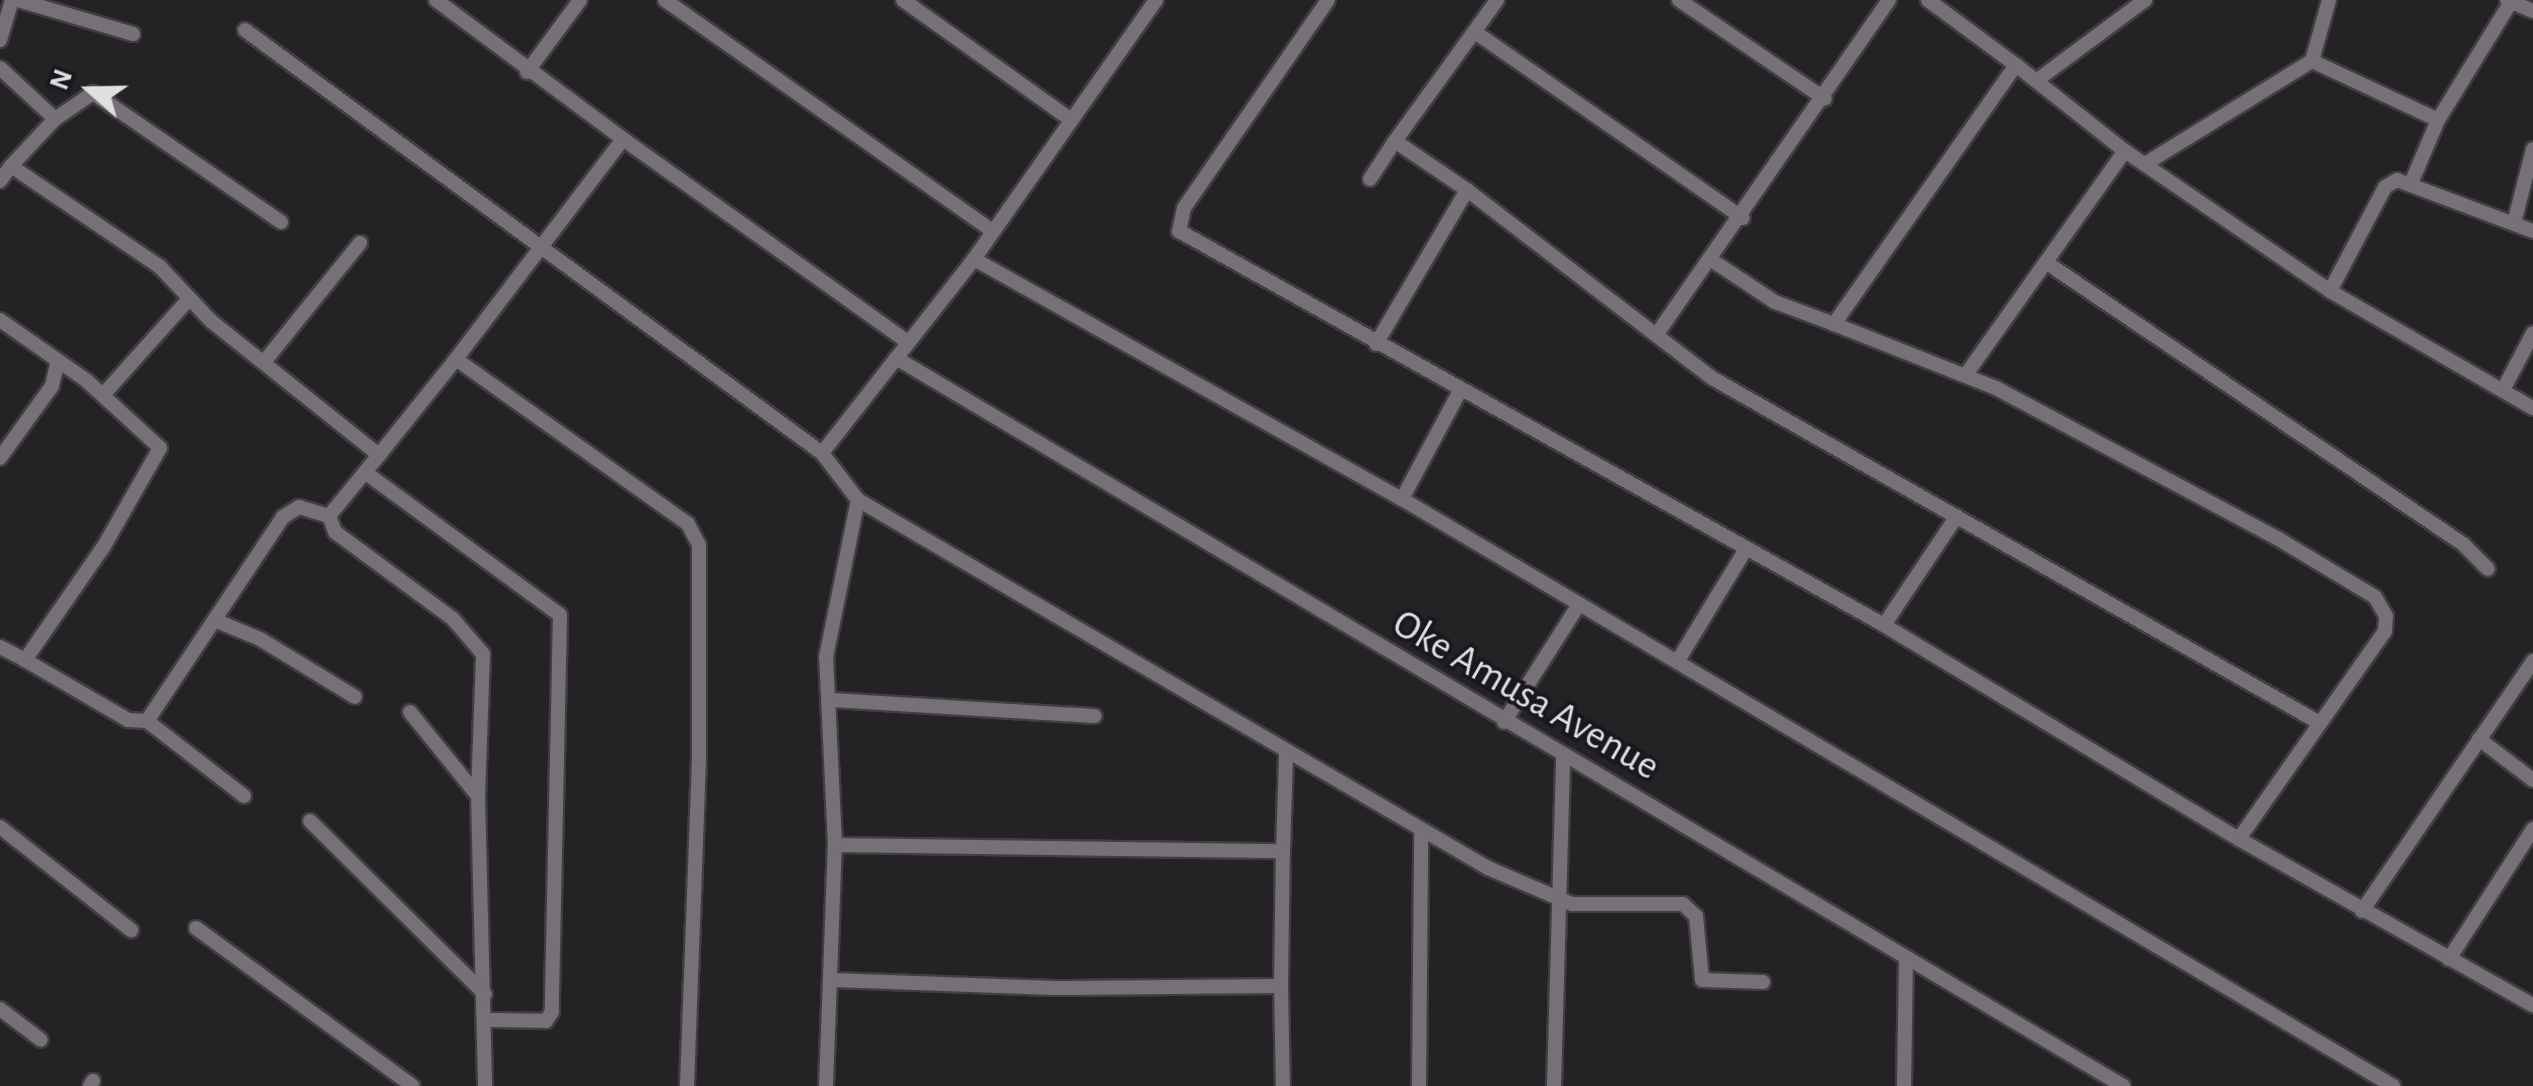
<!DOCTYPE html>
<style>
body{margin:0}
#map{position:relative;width:2533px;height:1086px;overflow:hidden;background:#252226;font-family:"Alegreya Sans",sans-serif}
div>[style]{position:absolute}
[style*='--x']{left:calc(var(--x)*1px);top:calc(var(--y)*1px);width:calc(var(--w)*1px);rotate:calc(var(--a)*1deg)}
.roads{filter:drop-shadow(2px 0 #403e41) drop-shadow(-2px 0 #403e41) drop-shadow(0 2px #403e41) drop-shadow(0 -2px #403e41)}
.minor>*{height:14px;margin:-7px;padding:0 7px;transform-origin:7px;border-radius:7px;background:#757177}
span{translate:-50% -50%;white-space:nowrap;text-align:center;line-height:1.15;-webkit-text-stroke:8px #1b181d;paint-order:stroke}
.street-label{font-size:40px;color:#e0dee1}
.north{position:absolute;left:40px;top:40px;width:100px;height:100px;-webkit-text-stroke:8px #1b181d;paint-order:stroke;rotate:290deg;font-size:28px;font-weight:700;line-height:40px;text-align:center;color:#e0dee1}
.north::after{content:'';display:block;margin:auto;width:35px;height:45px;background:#e0dee1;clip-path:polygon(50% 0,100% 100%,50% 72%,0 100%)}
</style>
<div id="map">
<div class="roads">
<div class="minor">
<div style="--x:18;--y:0;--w:120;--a:16.5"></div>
<div style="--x:436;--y:0;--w:233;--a:36.6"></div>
<div style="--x:665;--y:0;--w:401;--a:35.2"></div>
<div style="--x:903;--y:0;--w:205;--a:35.5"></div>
<div style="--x:1328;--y:0;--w:253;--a:124.7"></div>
<div style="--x:1184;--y:208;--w:24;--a:102"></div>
<div style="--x:1179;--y:231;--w:808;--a:29.2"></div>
<div style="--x:1884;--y:625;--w:415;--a:31.1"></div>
<div style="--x:2239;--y:839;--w:338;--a:29.5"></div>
<div style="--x:1679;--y:0;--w:176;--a:34.1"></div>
<div style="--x:1928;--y:0;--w:109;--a:36.5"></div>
<div style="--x:2016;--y:65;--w:317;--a:125.1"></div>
<div style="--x:1834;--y:324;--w:174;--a:21.6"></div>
<div style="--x:1996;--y:388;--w:319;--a:28.1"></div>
<div style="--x:2277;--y:538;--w:114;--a:31"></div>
<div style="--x:2375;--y:597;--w:22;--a:60"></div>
<div style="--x:2386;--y:616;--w:15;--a:94"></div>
<div style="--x:2385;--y:631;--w:254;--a:125.1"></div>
<div style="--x:2507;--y:0;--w:28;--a:23"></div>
<div style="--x:245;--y:30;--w:715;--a:36.25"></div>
<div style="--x:1475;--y:32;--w:326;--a:34.8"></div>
<div style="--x:0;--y:40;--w:42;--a:-73.3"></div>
<div style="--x:2312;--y:61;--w:63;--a:-74.4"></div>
<div style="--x:2016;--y:65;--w:139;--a:38.3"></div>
<div style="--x:2125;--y:151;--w:248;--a:34.3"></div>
<div style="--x:2330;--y:291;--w:234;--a:30"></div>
<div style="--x:0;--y:68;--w:75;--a:42.8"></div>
<div style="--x:527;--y:72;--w:89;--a:-53.6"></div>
<div style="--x:2036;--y:81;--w:136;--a:-36.6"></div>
<div style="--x:2145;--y:164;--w:196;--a:-31.7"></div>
<div style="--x:2312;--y:61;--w:139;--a:25.1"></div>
<div style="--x:1370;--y:179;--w:45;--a:-56.7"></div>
<div style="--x:0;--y:181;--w:19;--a:-54"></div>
<div style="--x:2412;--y:181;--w:66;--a:-66.9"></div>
<div style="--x:2438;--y:120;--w:139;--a:-58.3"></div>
<div style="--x:1467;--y:190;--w:309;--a:37.5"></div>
<div style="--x:1712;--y:378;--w:697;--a:29.58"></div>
<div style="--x:281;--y:222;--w:228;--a:-145.5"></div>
<div style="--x:93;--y:93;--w:46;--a:145.6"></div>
<div style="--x:55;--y:119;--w:64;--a:133.1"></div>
<div style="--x:11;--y:166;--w:180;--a:34.1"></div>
<div style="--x:160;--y:267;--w:74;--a:46.6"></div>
<div style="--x:211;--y:321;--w:215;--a:38.6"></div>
<div style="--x:379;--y:455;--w:123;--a:-51.3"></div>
<div style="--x:2514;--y:223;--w:76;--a:-75.6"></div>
<div style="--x:974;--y:259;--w:317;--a:-54.9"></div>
<div style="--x:1713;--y:261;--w:74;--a:33.5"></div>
<div style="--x:1775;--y:302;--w:63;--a:20.4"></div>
<div style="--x:2047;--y:263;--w:502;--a:34.04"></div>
<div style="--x:2463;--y:544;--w:35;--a:45"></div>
<div style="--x:2330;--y:291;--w:118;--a:-62.1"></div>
<div style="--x:2385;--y:187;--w:14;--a:-30"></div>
<div style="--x:2397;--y:180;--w:145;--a:20.6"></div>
<div style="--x:0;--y:320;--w:106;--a:35"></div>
<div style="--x:87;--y:381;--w:99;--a:42.5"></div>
<div style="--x:160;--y:448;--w:113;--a:119.7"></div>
<div style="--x:104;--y:546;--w:139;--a:124.7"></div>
<div style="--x:25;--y:660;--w:119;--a:30.2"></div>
<div style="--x:128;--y:720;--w:19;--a:3"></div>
<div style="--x:1659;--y:331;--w:403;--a:-55.2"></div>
<div style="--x:1376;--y:344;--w:179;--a:-59.4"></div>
<div style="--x:1467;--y:190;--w:87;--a:-145.8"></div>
<div style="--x:1395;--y:141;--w:174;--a:-54.1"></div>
<div style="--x:896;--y:358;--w:1427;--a:30.68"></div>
<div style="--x:264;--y:362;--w:153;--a:-51.1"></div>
<div style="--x:1967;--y:373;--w:272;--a:-54.6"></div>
<div style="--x:2503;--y:390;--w:64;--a:-62.2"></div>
<div style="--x:103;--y:395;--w:127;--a:-48.2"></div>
<div style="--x:0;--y:458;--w:89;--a:-54.2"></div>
<div style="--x:52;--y:386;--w:26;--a:-77"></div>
<div style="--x:366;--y:473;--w:240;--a:36.2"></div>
<div style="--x:560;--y:615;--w:397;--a:91.2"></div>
<div style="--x:552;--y:1012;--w:11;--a:124"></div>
<div style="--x:546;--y:1021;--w:60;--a:-179"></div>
<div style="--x:1402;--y:499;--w:125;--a:-61.8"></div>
<div style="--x:858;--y:500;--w:730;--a:30.29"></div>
<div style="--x:1488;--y:868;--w:91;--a:23.2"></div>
<div style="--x:1572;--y:904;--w:111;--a:0"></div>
<div style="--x:1683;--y:904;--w:18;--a:43"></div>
<div style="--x:1696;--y:916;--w:64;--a:84.6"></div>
<div style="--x:1702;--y:980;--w:61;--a:1.9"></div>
<div style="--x:329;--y:516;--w:17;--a:69"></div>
<div style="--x:335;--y:532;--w:147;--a:36.4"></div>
<div style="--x:453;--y:619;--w:46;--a:49.4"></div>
<div style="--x:483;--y:654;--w:142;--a:92"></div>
<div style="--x:478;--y:796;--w:290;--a:88.6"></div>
<div style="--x:217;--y:621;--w:47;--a:22.7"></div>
<div style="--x:260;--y:639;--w:111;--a:31.4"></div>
<div style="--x:1884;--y:625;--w:131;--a:-56.2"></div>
<div style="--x:0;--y:647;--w:28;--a:27"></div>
<div style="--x:1677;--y:662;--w:132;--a:-58.6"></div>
<div style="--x:832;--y:700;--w:263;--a:3.5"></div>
<div style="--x:410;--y:712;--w:108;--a:51"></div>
<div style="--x:1504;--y:722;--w:138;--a:-57.5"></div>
<div style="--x:2479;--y:739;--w:68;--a:37.2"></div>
<div style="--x:244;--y:796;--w:123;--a:-142.3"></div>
<div style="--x:147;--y:721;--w:245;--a:-56.3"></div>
<div style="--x:283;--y:517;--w:19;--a:-32"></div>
<div style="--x:299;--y:507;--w:31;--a:17"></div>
<div style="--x:329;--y:516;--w:79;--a:-50.7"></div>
<div style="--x:310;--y:821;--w:246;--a:44.7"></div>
<div style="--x:0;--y:827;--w:167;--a:38.2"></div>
<div style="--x:835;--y:845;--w:448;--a:0.8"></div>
<div style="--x:1283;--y:851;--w:98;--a:-88.2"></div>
<div style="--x:2362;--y:911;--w:303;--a:-55.6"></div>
<div style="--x:196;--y:928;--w:268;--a:36.1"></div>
<div style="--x:2449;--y:959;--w:155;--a:-57.1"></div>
<div style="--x:833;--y:980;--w:221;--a:2.1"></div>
<div style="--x:1054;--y:988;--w:227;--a:-0.5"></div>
<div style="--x:1281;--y:986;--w:100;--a:88.9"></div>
<div style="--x:1281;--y:986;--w:135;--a:-89.2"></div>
<div style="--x:0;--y:1009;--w:51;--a:37.1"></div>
<div style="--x:90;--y:1086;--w:6;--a:-59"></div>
<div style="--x:687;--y:1086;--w:330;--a:-87.9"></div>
<div style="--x:699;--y:756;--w:211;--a:-90"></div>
<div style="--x:699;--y:545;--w:24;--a:-118"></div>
<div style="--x:688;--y:524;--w:285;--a:-144.6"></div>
<div style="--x:456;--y:359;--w:276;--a:-52.8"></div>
<div style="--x:623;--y:139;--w:350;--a:35.5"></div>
<div style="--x:826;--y:1086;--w:241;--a:-87.9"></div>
<div style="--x:835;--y:845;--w:188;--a:-92.7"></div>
<div style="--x:826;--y:657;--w:160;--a:-78.5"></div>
<div style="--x:858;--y:500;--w:59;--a:-127.5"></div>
<div style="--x:822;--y:453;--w:246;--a:-51.9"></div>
<div style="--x:974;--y:259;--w:491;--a:29.3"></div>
<div style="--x:1402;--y:499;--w:1152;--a:30.64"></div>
<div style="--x:1419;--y:1086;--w:253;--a:-89.5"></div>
<div style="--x:1554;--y:1086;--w:331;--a:-88.4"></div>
<div style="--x:1904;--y:1086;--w:125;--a:-89.1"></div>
</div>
</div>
<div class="street-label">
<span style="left:1526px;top:695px;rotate:30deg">Oke Amusa Avenue</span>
</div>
<div class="north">N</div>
</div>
